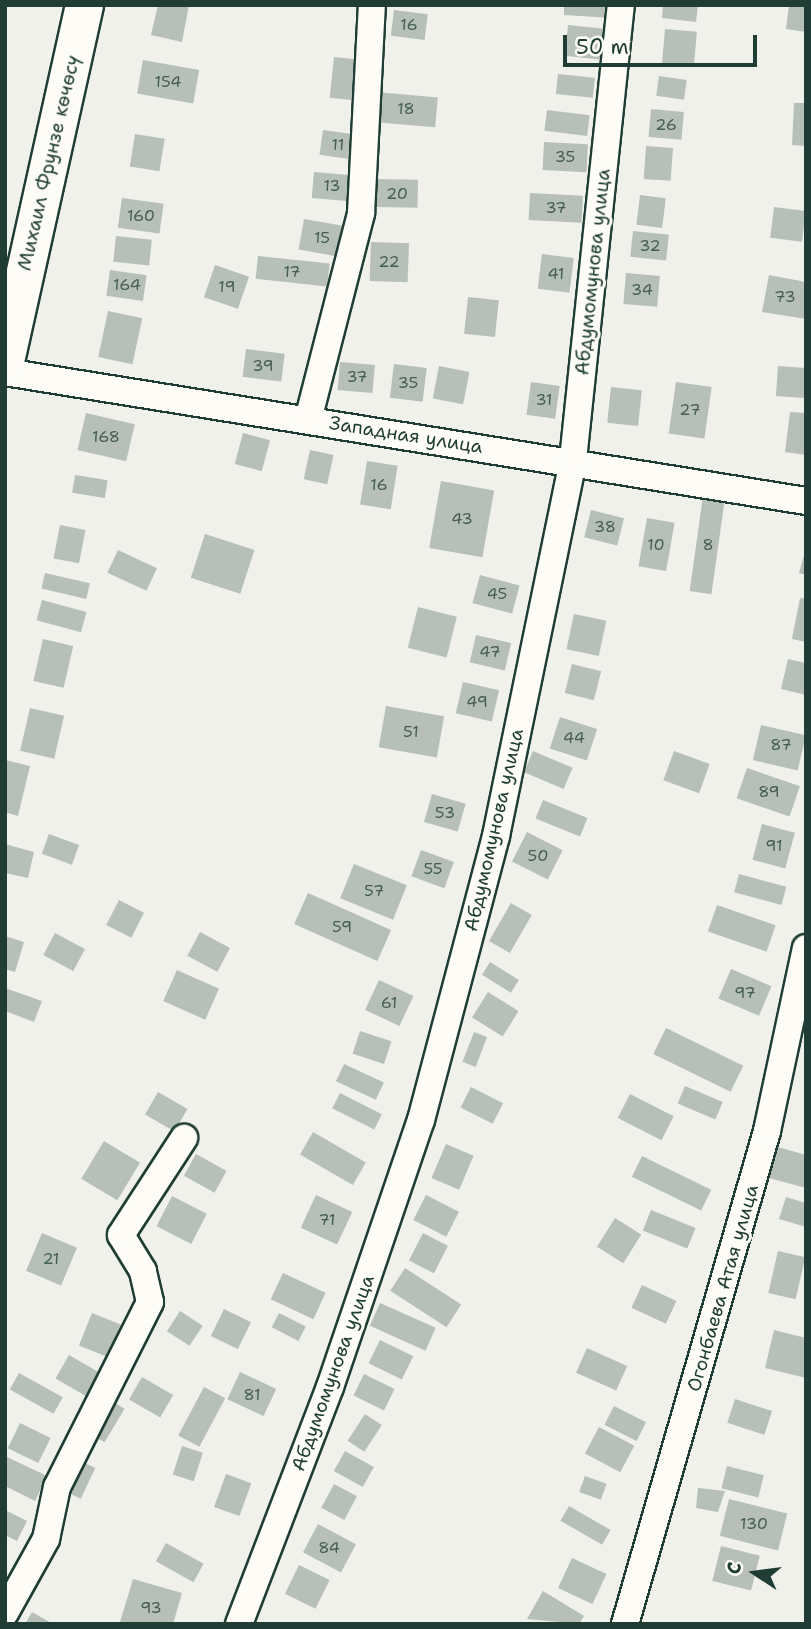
<!DOCTYPE html>
<meta charset="utf-8">
<style>
body{margin:0}
#map{position:relative;width:811px;height:1629px;overflow:hidden;background:#f0f1eb;font-family:"Shantell Sans",sans-serif}
div>[style]{position:absolute}
[style*='--x']{left:calc(var(--x)*1px);top:calc(var(--y)*1px);width:calc(var(--w)*1px);rotate:calc(var(--a)*1deg)}
.building>*{inset:0;background:#b6bfb8;transform-origin:0 0}
.roads{filter:drop-shadow(2px 0 #1f3d34) drop-shadow(-2px 0 #1f3d34) drop-shadow(0 2px #1f3d34) drop-shadow(0 -2px #1f3d34)}
.street>*{height:26px;margin:-13px;padding:0 13px;transform-origin:13px;border-radius:13px;background:#fdfcf7}
.secondary>*{height:37px;margin:-18.5px;padding:0 18.5px;transform-origin:18.5px;border-radius:18.5px;background:#fdfcf7}
span{translate:-50% -50%;white-space:nowrap;text-align:center;line-height:1.15;-webkit-text-stroke:6px #fdfcf7;paint-order:stroke}
.number-label{font-size:16px;color:#455e55}
.number-label span{-webkit-text-stroke-width:0}
.street-label{font-size:19px;color:#1f3d34}
.frame{position:absolute;inset:0;border:7px solid #1f3d34;pointer-events:none}
.north{position:absolute;left:720px;top:1538px;width:70px;height:70px;-webkit-text-stroke:5px #fdfcf7;paint-order:stroke;rotate:283deg;font-size:19px;font-weight:700;line-height:28px;text-align:center;color:#1f3d34}
.north::after{content:'';display:block;margin:auto;width:24px;height:32px;background:#1f3d34;clip-path:polygon(50% 0,100% 100%,50% 72%,0 100%)}
.scale{position:absolute;left:563px;top:35px;width:194px;height:32px;box-sizing:border-box;border:4px solid #1f3d34;border-top:0;padding-left:9px;font-size:21px;line-height:24px;white-space:nowrap;color:#1f3d34;-webkit-text-stroke:5px #fdfcf7;paint-order:stroke}
</style>
<div id="map">
<div class="building">
<div style="clip-path:polygon(158px 5px,189px 5px,182px 42px,151px 35px)"></div>
<div style="clip-path:polygon(564px 5px,612px 5px,612px 18px,564px 15px)"></div>
<div style="clip-path:polygon(663px 5px,698px 5px,696px 22px,662px 18px)"></div>
<div style="clip-path:polygon(789px 5px,806px 5px,806px 32px,786px 29px)"></div>
<div style="left:394px;top:10px;width:34px;height:26px;rotate:7deg"></div>
<div style="left:568px;top:25px;width:39px;height:31px;rotate:6deg"></div>
<div style="left:665px;top:29px;width:32px;height:34px;rotate:5deg"></div>
<div style="left:334px;top:57px;width:27px;height:41px;rotate:6deg"></div>
<div style="left:143px;top:60px;width:57px;height:34px;rotate:10deg"></div>
<div style="left:558px;top:74px;width:37px;height:20px;rotate:6deg"></div>
<div style="left:659px;top:76px;width:28px;height:20px;rotate:8deg"></div>
<div style="left:376px;top:92px;width:62px;height:30px;rotate:5deg"></div>
<div style="clip-path:polygon(794px 103px,806px 103px,806px 146px,792px 145px)"></div>
<div style="left:651px;top:109px;width:33px;height:28px;rotate:5deg"></div>
<div style="left:547px;top:110px;width:43px;height:21px;rotate:7deg"></div>
<div style="left:323px;top:130px;width:35px;height:25px;rotate:8deg"></div>
<div style="left:135px;top:134px;width:30px;height:33px;rotate:9deg"></div>
<div style="left:544px;top:142px;width:44px;height:28px;rotate:3deg"></div>
<div style="left:646px;top:146px;width:27px;height:33px;rotate:4deg"></div>
<div style="left:314px;top:172px;width:38px;height:26px;rotate:5deg"></div>
<div style="left:377px;top:179px;width:41px;height:28px;rotate:1deg"></div>
<div style="left:530px;top:193px;width:53px;height:27px;rotate:3deg"></div>
<div style="left:640px;top:195px;width:26px;height:30px;rotate:7deg"></div>
<div style="left:122px;top:198px;width:42px;height:30px;rotate:8deg"></div>
<div style="left:774px;top:207px;width:32px;height:31px;rotate:7deg"></div>
<div style="left:304px;top:219px;width:41px;height:31px;rotate:10deg"></div>
<div style="left:633px;top:231px;width:36px;height:26px;rotate:6deg"></div>
<div style="left:116px;top:236px;width:36px;height:26px;rotate:6deg"></div>
<div style="left:371px;top:242px;width:38px;height:39px;rotate:2deg"></div>
<div style="left:542px;top:254px;width:32px;height:35px;rotate:7deg"></div>
<div style="left:258px;top:256px;width:72px;height:23px;rotate:6deg"></div>
<div style="left:215px;top:265px;width:36px;height:34px;rotate:19deg"></div>
<div style="left:110px;top:270px;width:37px;height:26px;rotate:8deg"></div>
<div style="left:626px;top:273px;width:34px;height:31px;rotate:5deg"></div>
<div style="clip-path:polygon(769px 275px,806px 282px,806px 319px,762px 312px)"></div>
<div style="left:468px;top:297px;width:31px;height:37px;rotate:6deg"></div>
<div style="left:108px;top:311px;width:35px;height:47px;rotate:12deg"></div>
<div style="left:246px;top:349px;width:39px;height:28px;rotate:7deg"></div>
<div style="left:340px;top:362px;width:35px;height:28px;rotate:5deg"></div>
<div style="left:394px;top:364px;width:33px;height:34px;rotate:7deg"></div>
<div style="left:439px;top:366px;width:31px;height:33px;rotate:11deg"></div>
<div style="left:778px;top:366px;width:28px;height:30px;rotate:4deg"></div>
<div style="left:531px;top:382px;width:29px;height:33px;rotate:8deg"></div>
<div style="left:676px;top:382px;width:36px;height:52px;rotate:8deg"></div>
<div style="left:611px;top:387px;width:31px;height:36px;rotate:6deg"></div>
<div style="clip-path:polygon(790px 412px,806px 413px,806px 455px,785px 452px)"></div>
<div style="left:86px;top:413px;width:50px;height:38px;rotate:13deg"></div>
<div style="left:243px;top:433px;width:28px;height:32px;rotate:15deg"></div>
<div style="left:310px;top:450px;width:24px;height:30px;rotate:12deg"></div>
<div style="left:367px;top:461px;width:31px;height:44px;rotate:9deg"></div>
<div style="left:75px;top:475px;width:33px;height:18px;rotate:9deg"></div>
<div style="left:441px;top:481px;width:54px;height:68px;rotate:10deg"></div>
<div style="left:703px;top:496px;width:22px;height:96px;rotate:8deg"></div>
<div style="left:591px;top:510px;width:34px;height:28px;rotate:14deg"></div>
<div style="left:647px;top:518px;width:28px;height:49px;rotate:10deg"></div>
<div style="left:60px;top:525px;width:26px;height:34px;rotate:11deg"></div>
<div style="left:205px;top:534px;width:52px;height:46px;rotate:18deg"></div>
<div style="clip-path:polygon(806px 548px,806px 575px,799px 573px)"></div>
<div style="left:118px;top:550px;width:43px;height:25px;rotate:25deg"></div>
<div style="left:45px;top:573px;width:46px;height:16px;rotate:13deg"></div>
<div style="left:480px;top:575px;width:41px;height:29px;rotate:15deg"></div>
<div style="clip-path:polygon(800px 598px,806px 599px,806px 642px,792px 639px)"></div>
<div style="left:42px;top:600px;width:46px;height:21px;rotate:15deg"></div>
<div style="left:418px;top:607px;width:40px;height:42px;rotate:14deg"></div>
<div style="left:574px;top:614px;width:33px;height:36px;rotate:12deg"></div>
<div style="left:476px;top:635px;width:36px;height:28px;rotate:13deg"></div>
<div style="left:43px;top:639px;width:31px;height:43px;rotate:13deg"></div>
<div style="clip-path:polygon(788px 659px,806px 663px,806px 695px,781px 689px)"></div>
<div style="left:572px;top:664px;width:30px;height:30px;rotate:14deg"></div>
<div style="left:463px;top:682px;width:37px;height:32px;rotate:13deg"></div>
<div style="left:386px;top:706px;width:59px;height:42px;rotate:10deg"></div>
<div style="left:30px;top:708px;width:35px;height:44px;rotate:13deg"></div>
<div style="left:560px;top:717px;width:39px;height:33px;rotate:18deg"></div>
<div style="left:761px;top:725px;width:46px;height:36px;rotate:13deg"></div>
<div style="left:533px;top:751px;width:43px;height:23px;rotate:23deg"></div>
<div style="left:674px;top:751px;width:38px;height:31px;rotate:20deg"></div>
<div style="clip-path:polygon(5px 760px,30px 766px,18px 816px,5px 812px)"></div>
<div style="left:747px;top:768px;width:56px;height:32px;rotate:19deg"></div>
<div style="left:432px;top:794px;width:35px;height:29px;rotate:16deg"></div>
<div style="left:543px;top:800px;width:48px;height:20px;rotate:22deg"></div>
<div style="left:762px;top:824px;width:34px;height:37px;rotate:15deg"></div>
<div style="left:527px;top:832px;width:40px;height:33px;rotate:27deg"></div>
<div style="left:49px;top:834px;width:32px;height:21px;rotate:20deg"></div>
<div style="clip-path:polygon(5px 844px,34px 852px,28px 878px,5px 873px)"></div>
<div style="left:421px;top:850px;width:35px;height:28px;rotate:20deg"></div>
<div style="left:354px;top:864px;width:57px;height:37px;rotate:22deg"></div>
<div style="left:739px;top:874px;width:49px;height:19px;rotate:15deg"></div>
<div style="left:308px;top:893px;width:91px;height:34px;rotate:24deg"></div>
<div style="left:119px;top:900px;width:28px;height:28px;rotate:27deg"></div>
<div style="left:511px;top:903px;width:24px;height:44px;rotate:30deg"></div>
<div style="left:717px;top:905px;width:62px;height:28px;rotate:19deg"></div>
<div style="left:200px;top:932px;width:34px;height:27px;rotate:28deg"></div>
<div style="left:55px;top:933px;width:34px;height:25px;rotate:28deg"></div>
<div style="clip-path:polygon(5px 936px,24px 942px,15px 972px,5px 969px)"></div>
<div style="left:490px;top:962px;width:34px;height:15px;rotate:32deg"></div>
<div style="left:731px;top:969px;width:44px;height:32px;rotate:23deg"></div>
<div style="left:177px;top:970px;width:46px;height:34px;rotate:24deg"></div>
<div style="left:379px;top:980px;width:38px;height:33px;rotate:25deg"></div>
<div style="clip-path:polygon(5px 988px,42px 1001px,34px 1022px,5px 1011px)"></div>
<div style="left:488px;top:992px;width:36px;height:30px;rotate:32deg"></div>
<div style="left:666px;top:1028px;width:86px;height:29px;rotate:26deg"></div>
<div style="left:360px;top:1031px;width:33px;height:24px;rotate:18deg"></div>
<div style="left:474px;top:1032px;width:14px;height:32px;rotate:21deg"></div>
<div style="left:344px;top:1064px;width:44px;height:19px;rotate:25deg"></div>
<div style="left:685px;top:1086px;width:41px;height:19px;rotate:23deg"></div>
<div style="left:471px;top:1087px;width:36px;height:23px;rotate:27deg"></div>
<div style="left:158px;top:1092px;width:34px;height:26px;rotate:30deg"></div>
<div style="left:340px;top:1093px;width:47px;height:17px;rotate:27deg"></div>
<div style="left:630px;top:1094px;width:49px;height:27px;rotate:27deg"></div>
<div style="left:313px;top:1132px;width:61px;height:26px;rotate:30deg"></div>
<div style="left:104px;top:1141px;width:42px;height:44px;rotate:31deg"></div>
<div style="left:446px;top:1144px;width:30px;height:37px;rotate:23deg"></div>
<div style="clip-path:polygon(778px 1147px,806px 1155px,806px 1188px,769px 1178px)"></div>
<div style="left:196px;top:1154px;width:35px;height:25px;rotate:29deg"></div>
<div style="left:642px;top:1156px;width:77px;height:23px;rotate:26deg"></div>
<div style="left:316px;top:1195px;width:40px;height:36px;rotate:25deg"></div>
<div style="left:426px;top:1195px;width:37px;height:28px;rotate:27deg"></div>
<div style="left:172px;top:1196px;width:39px;height:34px;rotate:27deg"></div>
<div style="clip-path:polygon(786px 1197px,806px 1203px,806px 1227px,779px 1219px)"></div>
<div style="left:651px;top:1210px;width:48px;height:22px;rotate:22deg"></div>
<div style="left:615px;top:1218px;width:31px;height:34px;rotate:32deg"></div>
<div style="left:42px;top:1233px;width:38px;height:41px;rotate:23deg"></div>
<div style="left:423px;top:1233px;width:28px;height:31px;rotate:27deg"></div>
<div style="left:778px;top:1251px;width:28px;height:43px;rotate:13deg"></div>
<div style="left:405px;top:1268px;width:67px;height:27px;rotate:33deg"></div>
<div style="left:283px;top:1273px;width:47px;height:29px;rotate:25deg"></div>
<div style="left:642px;top:1285px;width:38px;height:25px;rotate:25deg"></div>
<div style="left:380px;top:1303px;width:61px;height:25px;rotate:24deg"></div>
<div style="left:224px;top:1309px;width:30px;height:30px;rotate:26deg"></div>
<div style="left:180px;top:1311px;width:27px;height:24px;rotate:33deg"></div>
<div style="left:92px;top:1313px;width:31px;height:35px;rotate:22deg"></div>
<div style="left:279px;top:1313px;width:30px;height:16px;rotate:27deg"></div>
<div style="clip-path:polygon(774px 1330px,806px 1338px,806px 1378px,765px 1368px)"></div>
<div style="left:380px;top:1340px;width:37px;height:26px;rotate:26deg"></div>
<div style="left:587px;top:1348px;width:44px;height:27px;rotate:24deg"></div>
<div style="left:69px;top:1355px;width:36px;height:27px;rotate:30deg"></div>
<div style="left:240px;top:1372px;width:40px;height:30px;rotate:25deg"></div>
<div style="left:19px;top:1373px;width:50px;height:19px;rotate:29deg"></div>
<div style="left:364px;top:1374px;width:34px;height:24px;rotate:26deg"></div>
<div style="left:142px;top:1377px;width:36px;height:26px;rotate:30deg"></div>
<div style="left:204px;top:1387px;width:24px;height:55px;rotate:28deg"></div>
<div style="left:735px;top:1399px;width:39px;height:25px;rotate:18deg"></div>
<div style="left:110px;top:1400px;width:17px;height:39px;rotate:31deg"></div>
<div style="left:614px;top:1406px;width:36px;height:21px;rotate:27deg"></div>
<div style="left:365px;top:1414px;width:20px;height:32px;rotate:33deg"></div>
<div style="left:20px;top:1423px;width:34px;height:28px;rotate:26deg"></div>
<div style="left:599px;top:1427px;width:40px;height:30px;rotate:28deg"></div>
<div style="left:182px;top:1446px;width:22px;height:30px;rotate:18deg"></div>
<div style="left:345px;top:1451px;width:33px;height:23px;rotate:29deg"></div>
<div style="clip-path:polygon(7px 1457px,47px 1476px,35px 1501px,5px 1486px)"></div>
<div style="left:78px;top:1460px;width:19px;height:34px;rotate:25deg"></div>
<div style="left:727px;top:1466px;width:38px;height:23px;rotate:14deg"></div>
<div style="left:226px;top:1474px;width:27px;height:35px;rotate:20deg"></div>
<div style="left:585px;top:1476px;width:23px;height:17px;rotate:20deg"></div>
<div style="left:334px;top:1484px;width:26px;height:27px;rotate:28deg"></div>
<div style="clip-path:polygon(698px 1488px,725px 1491px,718px 1512px,696px 1508px)"></div>
<div style="left:729px;top:1499px;width:60px;height:38px;rotate:14deg"></div>
<div style="left:569px;top:1506px;width:48px;height:17px;rotate:30deg"></div>
<div style="clip-path:polygon(5px 1510px,27px 1521px,17px 1541px,5px 1535px)"></div>
<div style="left:318px;top:1524px;width:43px;height:32px;rotate:28deg"></div>
<div style="left:166px;top:1543px;width:43px;height:21px;rotate:29deg"></div>
<div style="left:721px;top:1546px;width:40px;height:36px;rotate:14deg"></div>
<div style="left:572px;top:1558px;width:38px;height:33px;rotate:25deg"></div>
<div style="left:299px;top:1565px;width:34px;height:32px;rotate:26deg"></div>
<div style="clip-path:polygon(133px 1579px,182px 1593px,173px 1624px,120px 1622px)"></div>
<div style="clip-path:polygon(543px 1591px,584px 1616px,579px 1624px,527px 1619px)"></div>
<div style="clip-path:polygon(32px 1612px,53px 1624px,25px 1624px)"></div>
</div>
<div class="roads">
<div class="street">
<div style="--x:5;--y:372;--w:811;--a:9.15"></div>
<div style="--x:308;--y:420;--w:214;--a:-75.6"></div>
<div style="--x:361;--y:213;--w:208;--a:-87"></div>
<div style="--x:5;--y:1613;--w:85;--a:-61"></div>
<div style="--x:46;--y:1539;--w:53;--a:-78.1"></div>
<div style="--x:57;--y:1487;--w:207;--a:-63.3"></div>
<div style="--x:150;--y:1302;--w:32;--a:-103"></div>
<div style="--x:143;--y:1271;--w:42;--a:-121.4"></div>
<div style="--x:121;--y:1235;--w:116;--a:-57"></div>
<div style="--x:239;--y:1624;--w:254;--a:-69"></div>
<div style="--x:330;--y:1387;--w:282;--a:-71.2"></div>
<div style="--x:421;--y:1120;--w:294;--a:-75.2"></div>
<div style="--x:496;--y:836;--w:384;--a:-78.4"></div>
<div style="--x:573;--y:460;--w:458;--a:-84"></div>
<div style="--x:625;--y:1624;--w:513;--a:-73.93"></div>
<div style="--x:767;--y:1131;--w:187;--a:-78"></div>
</div>
<div class="secondary">
<div style="--x:5;--y:361;--w:365;--a:-77.5"></div>
</div>
</div>
<div class="number-label">
<span style="left:409px;top:25px">16</span>
<span style="left:168px;top:82px">154</span>
<span style="left:406px;top:109px">18</span>
<span style="left:666px;top:125px">26</span>
<span style="left:338px;top:145px">11</span>
<span style="left:565px;top:157px">35</span>
<span style="left:332px;top:186px">13</span>
<span style="left:397px;top:194px">20</span>
<span style="left:556px;top:208px">37</span>
<span style="left:141px;top:216px">160</span>
<span style="left:322px;top:238px">15</span>
<span style="left:650px;top:246px">32</span>
<span style="left:389px;top:262px">22</span>
<span style="left:292px;top:272px">17</span>
<span style="left:556px;top:274px">41</span>
<span style="left:127px;top:285px">164</span>
<span style="left:227px;top:287px">19</span>
<span style="left:642px;top:290px">34</span>
<span style="left:785px;top:297px">73</span>
<span style="left:263px;top:366px">39</span>
<span style="left:357px;top:377px">37</span>
<span style="left:408px;top:383px">35</span>
<span style="left:544px;top:400px">31</span>
<span style="left:690px;top:410px">27</span>
<span style="left:106px;top:437px">168</span>
<span style="left:379px;top:485px">16</span>
<span style="left:462px;top:519px">43</span>
<span style="left:605px;top:527px">38</span>
<span style="left:656px;top:545px">10</span>
<span style="left:708px;top:545px">8</span>
<span style="left:497px;top:594px">45</span>
<span style="left:490px;top:652px">47</span>
<span style="left:477px;top:702px">49</span>
<span style="left:411px;top:732px">51</span>
<span style="left:574px;top:738px">44</span>
<span style="left:781px;top:745px">87</span>
<span style="left:769px;top:792px">89</span>
<span style="left:445px;top:813px">53</span>
<span style="left:774px;top:846px">91</span>
<span style="left:538px;top:856px">50</span>
<span style="left:433px;top:869px">55</span>
<span style="left:374px;top:891px">57</span>
<span style="left:342px;top:927px">59</span>
<span style="left:745px;top:993px">97</span>
<span style="left:389px;top:1003px">61</span>
<span style="left:327px;top:1220px">71</span>
<span style="left:51px;top:1259px">21</span>
<span style="left:252px;top:1395px">81</span>
<span style="left:754px;top:1524px">130</span>
<span style="left:329px;top:1548px">84</span>
<span style="left:151px;top:1608px">93</span>
</div>
<div class="street-label">
<span style="left:49px;top:163px;rotate:-77deg">Михаил Фрунзе көчөсү</span>
<span style="left:593px;top:272px;rotate:-84deg">Абдумомунова улица</span>
<span style="left:406px;top:435px;rotate:9deg">Западная улица</span>
<span style="left:494px;top:830px;rotate:-77deg">Абдумомунова улица</span>
<span style="left:723px;top:1288px;rotate:-74deg">Огонбаева Атая улица</span>
<span style="left:333px;top:1373px;rotate:-70deg">Абдумомунова улица</span>
</div>
<div class="frame"></div>
<div class="north">С</div>
<div class="scale">50 m</div>
</div>
